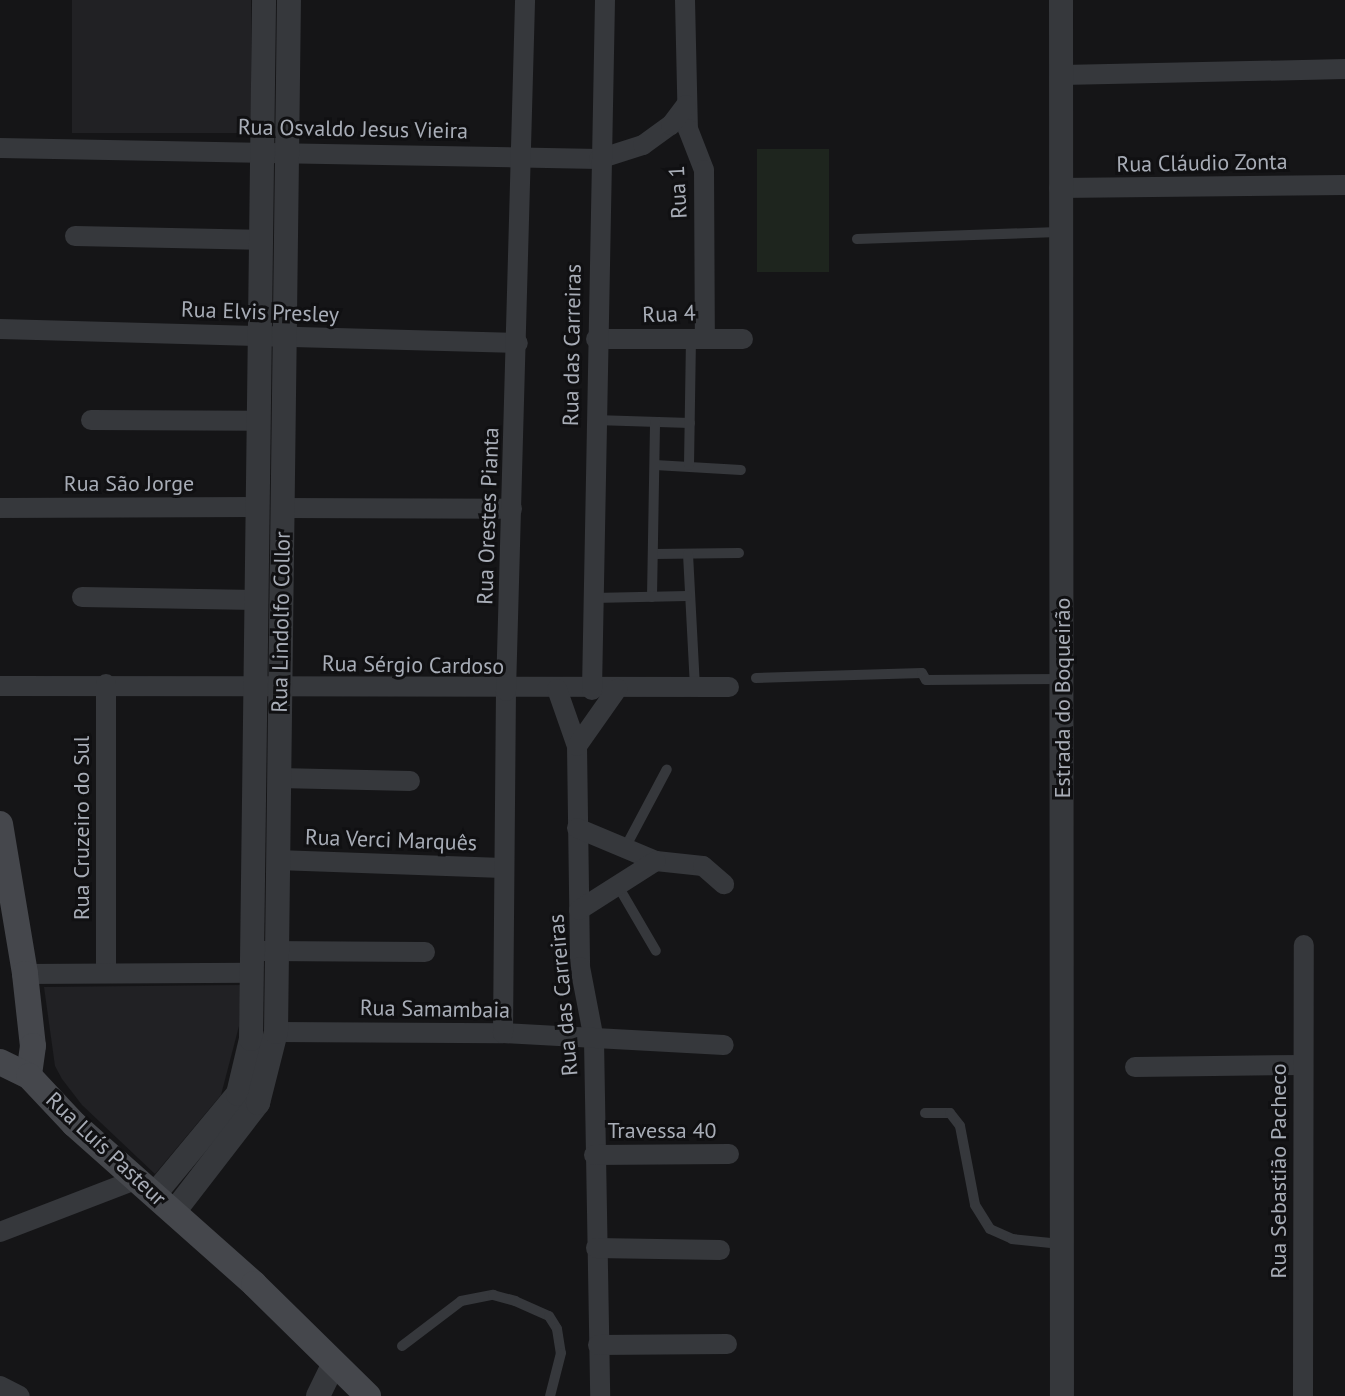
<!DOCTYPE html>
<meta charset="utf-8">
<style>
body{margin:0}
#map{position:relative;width:1345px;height:1396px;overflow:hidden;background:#151517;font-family:"PT Sans",sans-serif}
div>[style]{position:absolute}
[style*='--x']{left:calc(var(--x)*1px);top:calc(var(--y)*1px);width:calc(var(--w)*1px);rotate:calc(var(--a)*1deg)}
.built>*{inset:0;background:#212124;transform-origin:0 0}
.green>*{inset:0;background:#1e251e;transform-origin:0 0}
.service>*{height:10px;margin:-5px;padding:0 5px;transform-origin:5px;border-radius:5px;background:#36383c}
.minor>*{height:20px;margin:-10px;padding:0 10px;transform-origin:10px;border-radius:10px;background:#36383c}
.tertiary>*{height:24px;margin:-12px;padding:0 12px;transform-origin:12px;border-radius:12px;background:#36383c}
.secondary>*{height:26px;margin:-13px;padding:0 13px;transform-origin:13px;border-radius:13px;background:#45474c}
span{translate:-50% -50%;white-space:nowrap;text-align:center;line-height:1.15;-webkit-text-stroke:6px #101012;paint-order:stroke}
.street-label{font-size:22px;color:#a8adb7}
</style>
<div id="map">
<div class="built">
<div style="left:72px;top:0;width:179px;height:133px"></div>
<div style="clip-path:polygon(241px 985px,239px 1026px,221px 1095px,155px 1174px,82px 1105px,62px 1079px,55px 1066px,44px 987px)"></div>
</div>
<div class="green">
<div style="left:757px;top:149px;width:72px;height:123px"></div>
</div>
<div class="service">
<div style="--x:857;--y:239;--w:201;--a:-2"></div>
<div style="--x:595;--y:420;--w:95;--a:1.8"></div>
<div style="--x:655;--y:465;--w:86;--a:3.3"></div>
<div style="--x:689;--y:465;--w:125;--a:-89.1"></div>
<div style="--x:654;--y:554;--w:85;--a:-0.7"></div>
<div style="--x:688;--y:554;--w:134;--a:87"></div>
<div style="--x:652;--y:597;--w:175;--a:-89"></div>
<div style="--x:593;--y:598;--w:94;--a:-1.2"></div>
<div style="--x:756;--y:678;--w:166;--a:-1.7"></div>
<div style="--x:922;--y:673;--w:8;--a:60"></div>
<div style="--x:926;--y:680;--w:136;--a:-0.4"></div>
<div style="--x:625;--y:848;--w:89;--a:-62"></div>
<div style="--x:618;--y:886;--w:75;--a:59.7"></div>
<div style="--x:925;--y:1113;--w:25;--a:0"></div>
<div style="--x:950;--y:1113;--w:16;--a:52"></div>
<div style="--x:960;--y:1126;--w:80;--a:79.2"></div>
<div style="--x:975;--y:1205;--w:28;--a:58"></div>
<div style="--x:990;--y:1229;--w:24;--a:24"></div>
<div style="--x:1012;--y:1239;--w:49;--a:5.8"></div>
<div style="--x:402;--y:1346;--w:74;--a:-37.3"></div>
<div style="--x:461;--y:1301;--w:33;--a:-11"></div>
<div style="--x:493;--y:1295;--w:23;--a:15"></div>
<div style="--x:515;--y:1301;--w:37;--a:24"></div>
<div style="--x:549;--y:1316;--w:15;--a:58"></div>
<div style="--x:557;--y:1329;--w:24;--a:81"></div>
<div style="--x:561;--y:1353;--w:44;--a:104.3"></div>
</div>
<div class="minor">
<div style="--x:685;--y:0;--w:129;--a:88.7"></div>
<div style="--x:688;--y:129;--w:44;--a:68.7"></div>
<div style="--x:704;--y:170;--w:166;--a:89.7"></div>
<div style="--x:1062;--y:75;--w:283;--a:-1.2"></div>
<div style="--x:0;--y:148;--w:599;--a:1.05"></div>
<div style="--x:599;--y:159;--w:46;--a:-17.7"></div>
<div style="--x:643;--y:145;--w:34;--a:-36"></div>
<div style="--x:671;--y:125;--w:25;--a:-53"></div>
<div style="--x:1059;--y:188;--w:286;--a:-0.6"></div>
<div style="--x:75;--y:236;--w:186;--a:1.2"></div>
<div style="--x:0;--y:329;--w:518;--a:1.55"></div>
<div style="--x:596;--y:339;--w:147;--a:0"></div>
<div style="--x:91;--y:420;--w:168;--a:0.3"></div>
<div style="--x:0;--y:508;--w:258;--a:-0.2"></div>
<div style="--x:282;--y:508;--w:230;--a:0.2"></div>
<div style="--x:82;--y:597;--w:174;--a:1"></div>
<div style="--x:0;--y:686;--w:729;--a:0.08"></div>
<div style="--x:557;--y:689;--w:60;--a:70.7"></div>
<div style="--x:577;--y:746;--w:221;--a:89.2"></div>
<div style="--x:580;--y:967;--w:74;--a:79.1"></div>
<div style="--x:594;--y:1040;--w:356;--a:89"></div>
<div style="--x:592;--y:690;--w:690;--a:-88.92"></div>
<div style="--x:577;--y:746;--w:70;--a:-54.9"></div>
<div style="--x:279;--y:778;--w:131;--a:1.3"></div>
<div style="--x:577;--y:828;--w:86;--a:22.7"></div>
<div style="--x:656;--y:861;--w:47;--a:6.1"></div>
<div style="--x:703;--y:866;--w:28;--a:41"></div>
<div style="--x:277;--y:860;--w:226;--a:2"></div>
<div style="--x:579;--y:910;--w:91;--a:-32.5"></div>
<div style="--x:264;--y:951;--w:161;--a:0.4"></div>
<div style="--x:106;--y:973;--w:289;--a:-90"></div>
<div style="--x:25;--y:974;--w:227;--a:-0.3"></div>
<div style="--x:276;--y:1032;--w:227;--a:0.3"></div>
<div style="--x:503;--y:1033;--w:221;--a:3.1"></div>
<div style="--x:503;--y:1033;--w:342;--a:-89.5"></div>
<div style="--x:506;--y:691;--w:691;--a:-88.42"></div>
<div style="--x:1135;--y:1067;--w:167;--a:-0.7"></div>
<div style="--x:594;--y:1155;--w:135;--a:-0.4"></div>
<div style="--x:0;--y:1232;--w:147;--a:-21.1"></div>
<div style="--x:596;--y:1248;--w:124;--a:0.9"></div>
<div style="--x:598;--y:1345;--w:129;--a:-0.4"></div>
<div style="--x:0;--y:1386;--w:22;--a:27"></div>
<div style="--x:1303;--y:1396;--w:451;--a:-89.9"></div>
</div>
<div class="tertiary">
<div style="--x:1061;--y:0;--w:1396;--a:89.96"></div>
<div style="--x:154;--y:1195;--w:131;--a:-50.3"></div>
<div style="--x:238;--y:1094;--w:57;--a:-76.7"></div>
<div style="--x:251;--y:1039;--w:1039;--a:-89.28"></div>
<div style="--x:174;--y:1212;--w:138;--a:-52.4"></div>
<div style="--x:258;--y:1103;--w:73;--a:-75.8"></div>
<div style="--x:276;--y:1032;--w:1032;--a:-89.28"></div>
<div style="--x:318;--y:1396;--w:37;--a:-64"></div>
</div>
<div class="secondary">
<div style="--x:0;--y:824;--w:152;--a:80.5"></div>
<div style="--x:25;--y:974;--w:72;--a:83.7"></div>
<div style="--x:33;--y:1046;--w:30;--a:98"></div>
<div style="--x:0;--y:1062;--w:32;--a:26"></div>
<div style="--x:29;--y:1076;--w:66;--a:46.8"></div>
<div style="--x:74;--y:1124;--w:241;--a:41.6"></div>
<div style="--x:254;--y:1284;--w:160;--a:44.5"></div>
</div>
<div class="street-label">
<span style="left:353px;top:129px;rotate:1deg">Rua Osvaldo Jesus Vieira</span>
<span style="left:1202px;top:163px;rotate:-1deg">Rua Cláudio Zonta</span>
<span style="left:678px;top:192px;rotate:-93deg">Rua 1</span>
<span style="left:260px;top:312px;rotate:2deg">Rua Elvis Presley</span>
<span style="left:669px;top:314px;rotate:-2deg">Rua 4</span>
<span style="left:572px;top:345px;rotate:-89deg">Rua das Carreiras</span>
<span style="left:129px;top:484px">Rua São Jorge</span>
<span style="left:488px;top:516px;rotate:-88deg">Rua Orestes Pianta</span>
<span style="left:281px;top:622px;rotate:-89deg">Rua Lindolfo Collor</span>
<span style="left:413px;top:665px;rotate:1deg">Rua Sérgio Cardoso</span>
<span style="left:1063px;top:698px;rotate:-90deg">Estrada do Boqueirão</span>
<span style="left:82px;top:828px;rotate:-90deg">Rua Cruzeiro do Sul</span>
<span style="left:391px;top:840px;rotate:2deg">Rua Verci Marquês</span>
<span style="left:563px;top:995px;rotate:-95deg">Rua das Carreiras</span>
<span style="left:435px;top:1009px;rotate:1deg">Rua Samambaia</span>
<span style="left:662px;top:1131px">Travessa 40</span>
<span style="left:106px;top:1149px;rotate:43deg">Rua Luís Pasteur</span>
<span style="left:1279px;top:1171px;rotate:-90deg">Rua Sebastião Pacheco</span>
</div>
</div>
